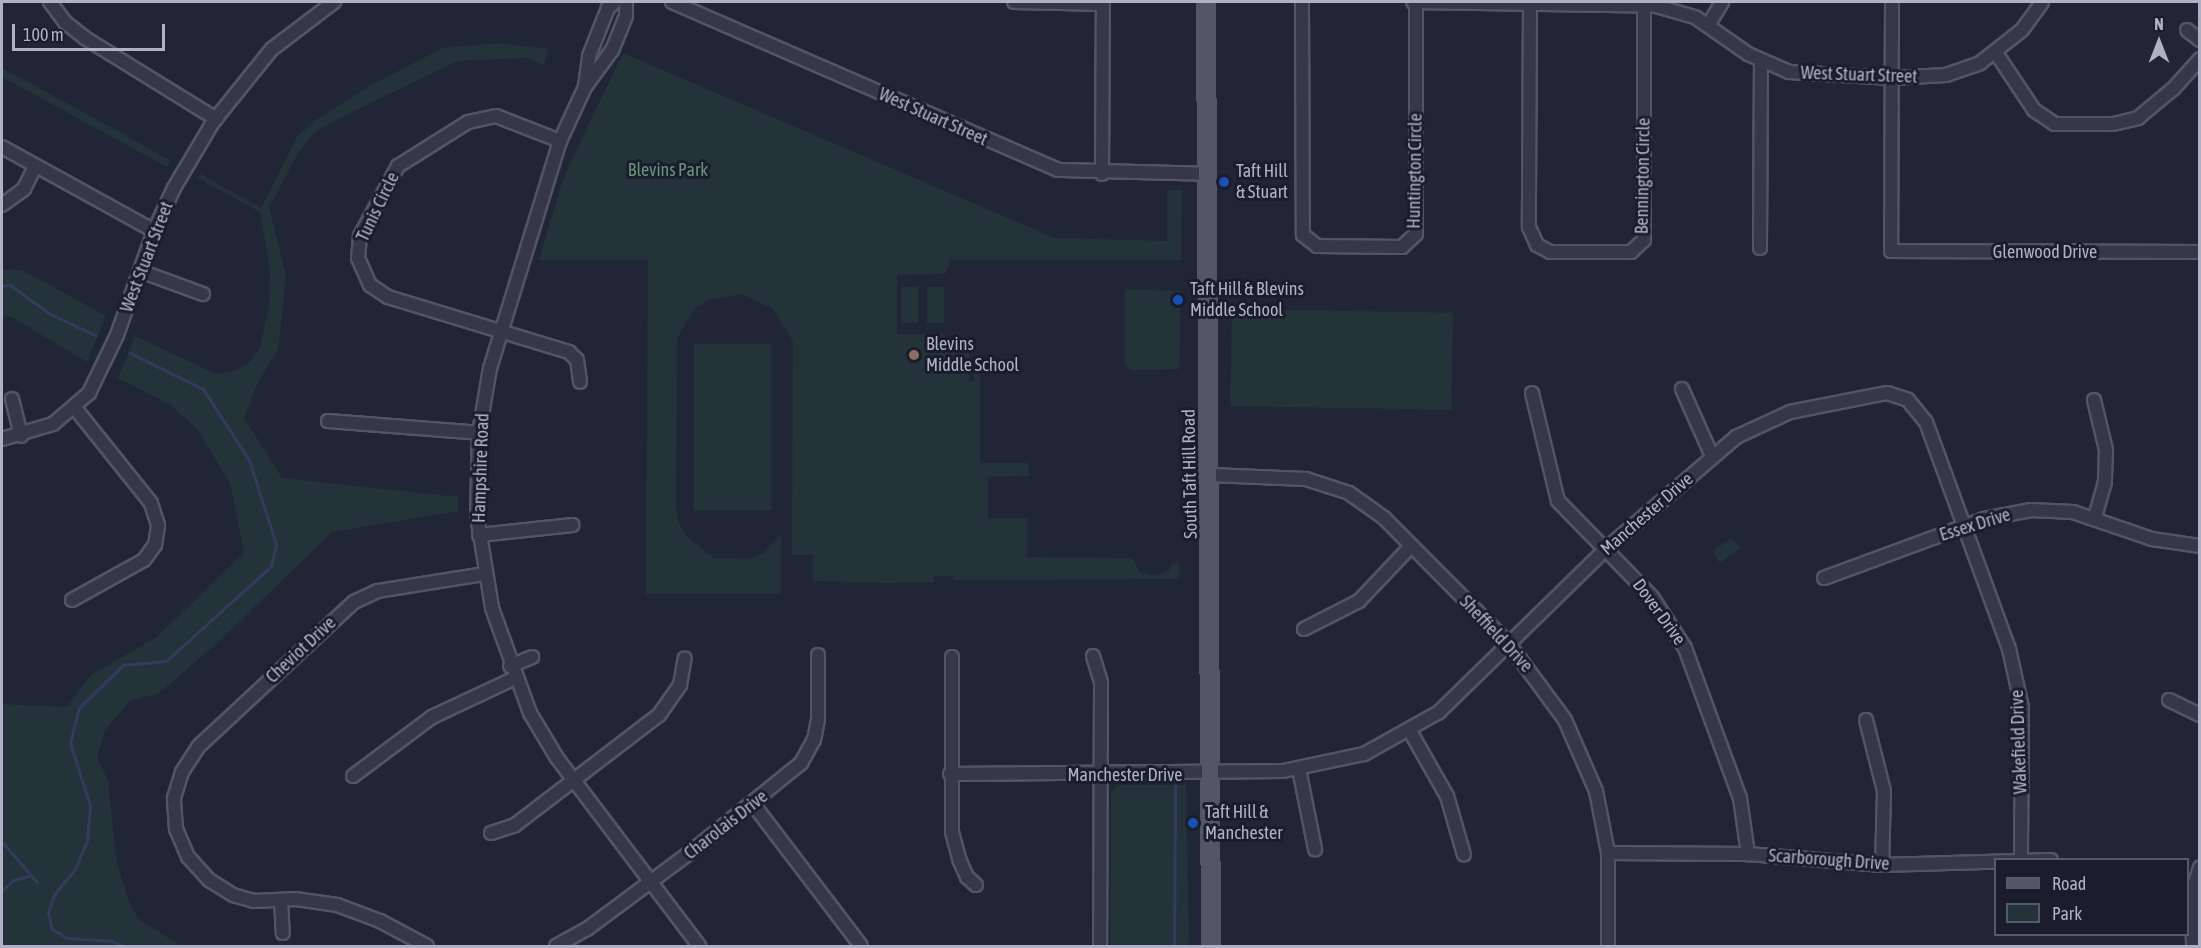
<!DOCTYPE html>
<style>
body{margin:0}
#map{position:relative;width:2201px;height:948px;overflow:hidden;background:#212637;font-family:"Asap Condensed",sans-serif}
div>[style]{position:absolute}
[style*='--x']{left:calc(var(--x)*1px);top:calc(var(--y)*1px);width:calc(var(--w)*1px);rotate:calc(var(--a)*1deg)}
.green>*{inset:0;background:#243339;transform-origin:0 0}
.stream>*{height:3px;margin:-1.5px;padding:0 1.5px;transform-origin:1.5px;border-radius:1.5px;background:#333b5c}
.roads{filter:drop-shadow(2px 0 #525565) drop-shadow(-2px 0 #525565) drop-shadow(0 2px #525565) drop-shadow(0 -2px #525565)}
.minor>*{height:12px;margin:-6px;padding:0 6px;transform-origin:6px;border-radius:6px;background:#343848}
.major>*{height:16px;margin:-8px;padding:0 8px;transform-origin:8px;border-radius:8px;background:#525768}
.dots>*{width:16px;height:16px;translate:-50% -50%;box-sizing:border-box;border:3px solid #1a1d2c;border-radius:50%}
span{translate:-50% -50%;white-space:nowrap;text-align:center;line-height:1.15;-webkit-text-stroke:6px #1a1d2c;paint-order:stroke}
.street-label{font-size:18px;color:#afb2c4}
.park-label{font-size:18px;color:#67947c}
.poi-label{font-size:18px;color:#afb2c4}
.left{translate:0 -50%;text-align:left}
.frame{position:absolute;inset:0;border:3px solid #afb2c4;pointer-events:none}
.legend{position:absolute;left:1994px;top:858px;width:195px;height:78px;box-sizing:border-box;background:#1a1d2c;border:2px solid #565969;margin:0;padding:8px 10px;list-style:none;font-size:18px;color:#afb2c4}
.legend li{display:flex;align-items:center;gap:12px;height:30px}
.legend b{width:30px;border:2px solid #565969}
.north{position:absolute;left:2129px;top:12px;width:60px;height:60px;-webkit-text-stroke:4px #1a1d2c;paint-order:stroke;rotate:0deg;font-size:16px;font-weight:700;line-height:24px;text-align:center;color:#afb2c4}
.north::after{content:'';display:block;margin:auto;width:21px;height:27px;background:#afb2c4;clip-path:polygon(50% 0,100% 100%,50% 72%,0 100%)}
.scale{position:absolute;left:12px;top:24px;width:153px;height:27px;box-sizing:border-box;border:3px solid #afb2c4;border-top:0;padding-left:8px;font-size:18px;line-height:21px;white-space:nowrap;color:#afb2c4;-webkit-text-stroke:4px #1a1d2c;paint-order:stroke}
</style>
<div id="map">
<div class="green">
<div style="clip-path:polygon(499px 43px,548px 49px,544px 65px,528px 58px,457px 61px,332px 122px,314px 133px,298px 153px,269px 207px,286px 276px,278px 349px,257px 384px,244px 418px,282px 478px,458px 497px,458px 511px,332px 532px,214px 646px,159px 693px,130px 701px,105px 730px,97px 757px,108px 781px,116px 859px,128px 899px,138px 919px,181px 946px,2px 946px,2px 704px,67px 707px,91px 675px,157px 637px,244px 553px,230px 483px,197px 429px,169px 404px,118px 378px,135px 336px,216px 374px,235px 371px,250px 362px,259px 350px,269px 307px,270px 269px,260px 212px,198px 178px,200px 174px,261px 208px,296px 138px,316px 120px,373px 84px,443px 48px)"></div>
<div style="clip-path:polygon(623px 53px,1055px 238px,1167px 241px,1167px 190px,1182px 190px,1181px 260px,950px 260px,945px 274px,897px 275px,897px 334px,943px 334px,944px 341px,932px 341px,932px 346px,969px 346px,969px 381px,974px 381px,974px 371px,980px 367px,980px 463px,1028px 463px,1029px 476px,988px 477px,988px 518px,1027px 518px,1027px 557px,1132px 558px,1140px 572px,1156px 576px,1169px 570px,1172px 564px,1179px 564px,1179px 579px,953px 580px,953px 576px,934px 576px,934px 582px,887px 583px,813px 581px,813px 555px,792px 555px,793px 341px,773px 309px,741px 294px,708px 300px,694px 309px,677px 339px,676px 507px,679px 524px,688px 538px,714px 558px,749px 559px,763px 554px,781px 534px,781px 594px,646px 594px,648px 260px,539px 260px,563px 179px)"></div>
<div style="clip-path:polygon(2px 68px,118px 131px,171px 161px,167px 167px,2px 77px)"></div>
<div style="clip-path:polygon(2px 269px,22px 270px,106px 316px,87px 362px,10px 316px,2px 317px)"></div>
<div style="left:901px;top:287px;width:17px;height:36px"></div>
<div style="left:927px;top:287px;width:17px;height:36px"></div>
<div style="clip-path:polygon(1125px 289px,1181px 291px,1179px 369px,1131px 370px,1125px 364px)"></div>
<div style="left:1232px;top:309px;width:221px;height:97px;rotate:1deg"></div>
<div style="left:694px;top:344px;width:77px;height:166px"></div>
<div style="clip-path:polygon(1731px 538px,1740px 547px,1720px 563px,1712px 552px)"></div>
<div style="clip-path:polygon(1117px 785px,1186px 785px,1189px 946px,1110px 946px,1111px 793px)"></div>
</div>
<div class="stream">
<div style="--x:2;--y:286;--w:8;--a:-7"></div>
<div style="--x:10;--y:285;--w:49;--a:35.9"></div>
<div style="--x:50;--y:314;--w:50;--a:25"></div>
<div style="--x:2;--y:842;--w:53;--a:48.8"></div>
<div style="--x:2;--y:891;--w:16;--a:-45"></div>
<div style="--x:13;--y:880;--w:16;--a:-14"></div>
<div style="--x:123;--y:946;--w:12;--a:-156"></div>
<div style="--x:112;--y:941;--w:45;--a:-176.2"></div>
<div style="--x:67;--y:938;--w:17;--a:-149"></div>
<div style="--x:52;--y:929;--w:16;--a:-104"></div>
<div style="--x:48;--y:913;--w:19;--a:-72"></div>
<div style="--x:54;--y:895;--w:33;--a:-51"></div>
<div style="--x:75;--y:869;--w:30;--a:-67"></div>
<div style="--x:87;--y:841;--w:36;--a:-85"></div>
<div style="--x:90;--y:805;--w:65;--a:-107.9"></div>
<div style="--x:70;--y:743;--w:36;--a:-76"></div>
<div style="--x:79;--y:708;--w:62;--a:-44.3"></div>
<div style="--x:123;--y:665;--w:43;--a:-5.3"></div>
<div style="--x:166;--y:661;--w:142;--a:-42.1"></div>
<div style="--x:271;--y:566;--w:23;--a:-77"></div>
<div style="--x:276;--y:544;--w:88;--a:-107.8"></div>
<div style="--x:249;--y:460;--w:85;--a:-122.9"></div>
<div style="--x:203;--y:389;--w:81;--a:-153.7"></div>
<div style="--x:1174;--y:946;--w:161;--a:-89.6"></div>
</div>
<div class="roads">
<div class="minor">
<div style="--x:50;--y:2;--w:26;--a:53"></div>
<div style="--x:66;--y:23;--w:24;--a:38"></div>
<div style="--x:85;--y:38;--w:154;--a:31.7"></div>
<div style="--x:626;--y:2;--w:14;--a:90"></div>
<div style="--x:626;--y:16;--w:37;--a:112"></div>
<div style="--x:612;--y:50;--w:46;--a:126.1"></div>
<div style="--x:585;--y:87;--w:60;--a:114.8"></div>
<div style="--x:560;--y:141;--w:238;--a:107.1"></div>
<div style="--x:490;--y:368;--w:66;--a:99.6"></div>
<div style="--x:479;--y:433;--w:83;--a:91.4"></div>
<div style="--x:477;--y:516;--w:93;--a:80.7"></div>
<div style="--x:492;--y:608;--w:112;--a:70.1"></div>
<div style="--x:530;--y:713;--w:52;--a:59"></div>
<div style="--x:557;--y:758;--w:236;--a:52.9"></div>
<div style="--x:672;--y:2;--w:421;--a:23.5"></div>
<div style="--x:1058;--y:170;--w:150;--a:1.5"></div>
<div style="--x:1014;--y:2;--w:89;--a:1.3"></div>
<div style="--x:1302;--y:2;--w:233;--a:89.8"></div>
<div style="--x:1303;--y:235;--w:18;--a:38"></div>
<div style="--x:1317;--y:246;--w:85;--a:0.7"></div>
<div style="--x:1402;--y:247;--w:19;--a:-43"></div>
<div style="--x:1416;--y:234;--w:232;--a:-90"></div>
<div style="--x:1413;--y:2;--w:243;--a:0.9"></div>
<div style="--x:1656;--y:6;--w:41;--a:15.8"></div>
<div style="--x:1695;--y:17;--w:65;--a:34.9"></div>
<div style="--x:1748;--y:54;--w:45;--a:23.7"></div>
<div style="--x:1789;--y:72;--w:103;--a:3.3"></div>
<div style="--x:1892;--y:78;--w:54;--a:-3.2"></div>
<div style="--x:1946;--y:75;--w:36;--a:-19"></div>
<div style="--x:1980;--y:63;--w:53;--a:-38.2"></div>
<div style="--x:2022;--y:30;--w:34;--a:-54"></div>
<div style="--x:1892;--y:2;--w:249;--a:90.2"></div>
<div style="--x:1891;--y:251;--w:309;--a:0.2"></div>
<div style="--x:1530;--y:3;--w:224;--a:90.3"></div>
<div style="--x:1529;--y:227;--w:20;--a:66"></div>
<div style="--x:1537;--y:245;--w:15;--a:28"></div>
<div style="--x:1550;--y:252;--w:81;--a:0"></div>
<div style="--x:1631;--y:252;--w:18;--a:-43"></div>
<div style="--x:1644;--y:240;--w:236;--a:-90"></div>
<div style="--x:1709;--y:24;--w:26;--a:-59"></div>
<div style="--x:2187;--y:30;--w:16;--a:38"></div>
<div style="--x:1996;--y:53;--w:69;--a:56.3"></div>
<div style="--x:2034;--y:110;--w:25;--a:34"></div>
<div style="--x:2055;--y:124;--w:58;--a:0"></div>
<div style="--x:2113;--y:124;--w:26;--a:-13"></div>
<div style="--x:2138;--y:118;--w:47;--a:-39.8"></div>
<div style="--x:2174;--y:88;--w:39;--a:-48"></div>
<div style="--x:585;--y:86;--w:30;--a:-82"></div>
<div style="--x:589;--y:56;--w:52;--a:-68.4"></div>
<div style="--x:608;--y:8;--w:9;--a:-41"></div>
<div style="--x:560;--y:141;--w:69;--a:-158.7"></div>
<div style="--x:496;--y:116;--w:29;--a:168"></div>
<div style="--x:468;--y:122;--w:83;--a:147.8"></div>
<div style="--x:398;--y:166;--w:80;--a:118.5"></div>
<div style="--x:360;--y:236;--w:22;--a:95"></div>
<div style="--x:358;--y:258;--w:30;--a:66"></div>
<div style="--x:370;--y:285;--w:22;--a:34"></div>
<div style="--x:388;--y:297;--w:189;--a:16.9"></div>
<div style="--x:569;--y:352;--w:11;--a:45"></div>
<div style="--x:577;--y:360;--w:22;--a:82"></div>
<div style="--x:2;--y:147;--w:174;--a:28.9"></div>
<div style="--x:1102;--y:174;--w:172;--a:-89.7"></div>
<div style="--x:2;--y:205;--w:27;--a:-36"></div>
<div style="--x:24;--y:189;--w:25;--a:-64"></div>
<div style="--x:1760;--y:248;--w:186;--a:-89.7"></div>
<div style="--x:140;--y:271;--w:67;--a:20.1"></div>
<div style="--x:1682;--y:389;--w:73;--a:65.9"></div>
<div style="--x:1532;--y:393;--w:111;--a:76.5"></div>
<div style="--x:1558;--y:501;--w:134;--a:45.6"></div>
<div style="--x:1652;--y:597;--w:61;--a:57.1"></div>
<div style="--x:1685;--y:648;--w:160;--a:69.9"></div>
<div style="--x:1740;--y:798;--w:57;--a:81.9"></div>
<div style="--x:12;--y:399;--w:38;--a:76"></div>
<div style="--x:2094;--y:400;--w:51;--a:76.5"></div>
<div style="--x:2106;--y:450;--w:32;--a:92"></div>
<div style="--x:2105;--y:482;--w:36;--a:106"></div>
<div style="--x:328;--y:421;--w:151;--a:4.5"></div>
<div style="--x:2;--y:439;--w:53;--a:-16.4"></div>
<div style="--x:53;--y:424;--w:48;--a:-40.7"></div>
<div style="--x:89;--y:393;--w:64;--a:-64.2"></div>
<div style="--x:117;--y:335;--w:110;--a:-70.4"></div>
<div style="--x:154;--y:231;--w:47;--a:-65.1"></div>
<div style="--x:174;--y:188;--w:77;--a:-59.4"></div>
<div style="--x:213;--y:122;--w:94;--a:-51.1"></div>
<div style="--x:272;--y:49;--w:78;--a:-37.2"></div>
<div style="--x:1211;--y:475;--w:95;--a:2.4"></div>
<div style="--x:1306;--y:479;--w:45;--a:18"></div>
<div style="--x:1349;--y:493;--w:43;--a:35.5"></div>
<div style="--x:1384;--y:518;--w:177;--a:45.2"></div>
<div style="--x:1509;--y:644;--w:94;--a:53.6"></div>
<div style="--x:1565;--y:720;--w:77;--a:66.4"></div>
<div style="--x:1596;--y:791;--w:63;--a:79"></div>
<div style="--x:1608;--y:853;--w:93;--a:90"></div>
<div style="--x:479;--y:535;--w:94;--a:-6.1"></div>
<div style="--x:1824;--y:578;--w:171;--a:-20.2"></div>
<div style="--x:1984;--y:519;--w:48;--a:-10.8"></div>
<div style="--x:2031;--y:510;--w:42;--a:2.7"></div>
<div style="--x:2073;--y:512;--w:83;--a:18.9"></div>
<div style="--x:2152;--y:539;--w:49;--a:8.3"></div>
<div style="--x:72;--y:600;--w:82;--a:-29.1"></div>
<div style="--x:144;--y:560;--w:19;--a:-54"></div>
<div style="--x:155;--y:545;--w:20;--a:-81"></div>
<div style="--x:158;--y:525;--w:23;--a:-108"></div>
<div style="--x:151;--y:503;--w:122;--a:-128.7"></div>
<div style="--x:1304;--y:629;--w:62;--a:-27"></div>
<div style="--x:1359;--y:601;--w:76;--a:-46.6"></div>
<div style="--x:1093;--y:656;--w:28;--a:73"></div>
<div style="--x:1101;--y:683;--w:263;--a:90.2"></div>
<div style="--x:952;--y:657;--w:175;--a:90"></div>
<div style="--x:952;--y:832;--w:28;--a:75"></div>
<div style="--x:959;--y:859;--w:20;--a:66"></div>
<div style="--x:967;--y:877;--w:12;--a:42"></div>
<div style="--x:510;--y:666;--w:24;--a:-22"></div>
<div style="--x:2169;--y:700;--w:34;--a:26"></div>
<div style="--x:1866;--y:720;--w:73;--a:75.8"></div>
<div style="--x:1884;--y:791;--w:74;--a:91.5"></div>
<div style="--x:1410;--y:731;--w:75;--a:60.4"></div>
<div style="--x:1447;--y:796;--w:61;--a:73.9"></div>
<div style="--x:1299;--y:769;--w:82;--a:78.7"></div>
<div style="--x:950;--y:774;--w:333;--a:-0.5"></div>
<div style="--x:1283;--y:771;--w:83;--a:-11.9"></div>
<div style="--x:1364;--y:754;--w:86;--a:-29.2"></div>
<div style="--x:1439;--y:712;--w:233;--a:-44.3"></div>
<div style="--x:1606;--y:549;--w:172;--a:-40.7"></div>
<div style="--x:1736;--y:437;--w:60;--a:-24.8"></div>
<div style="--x:1790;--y:412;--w:99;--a:-11.1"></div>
<div style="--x:1887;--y:393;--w:22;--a:18"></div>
<div style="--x:1908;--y:400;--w:28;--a:51"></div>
<div style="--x:1926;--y:422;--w:242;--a:69.9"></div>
<div style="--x:2009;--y:649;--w:59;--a:77.4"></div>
<div style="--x:2022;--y:707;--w:151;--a:90.4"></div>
<div style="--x:353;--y:776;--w:99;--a:-36.8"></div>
<div style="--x:432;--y:717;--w:92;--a:-25.2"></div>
<div style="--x:753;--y:804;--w:178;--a:52.7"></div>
<div style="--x:491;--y:833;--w:25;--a:-18"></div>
<div style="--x:515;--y:825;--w:181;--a:-37.4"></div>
<div style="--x:659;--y:715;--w:37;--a:-55"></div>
<div style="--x:680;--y:685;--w:27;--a:-80"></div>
<div style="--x:1608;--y:853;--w:140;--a:0.4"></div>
<div style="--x:1748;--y:854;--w:134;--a:4.7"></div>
<div style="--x:1882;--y:865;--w:169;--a:-1.7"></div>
<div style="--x:281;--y:900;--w:33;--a:87"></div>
<div style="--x:427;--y:946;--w:53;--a:-152"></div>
<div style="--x:380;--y:921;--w:46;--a:-159.6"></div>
<div style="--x:337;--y:905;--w:41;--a:-171.7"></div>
<div style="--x:296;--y:899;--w:42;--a:177.3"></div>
<div style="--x:254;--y:901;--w:22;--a:-164"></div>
<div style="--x:233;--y:895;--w:28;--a:-148"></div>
<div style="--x:209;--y:880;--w:31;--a:-132"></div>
<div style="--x:188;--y:857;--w:30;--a:-113"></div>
<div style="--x:176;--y:829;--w:31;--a:-94"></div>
<div style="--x:174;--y:798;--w:27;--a:-73"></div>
<div style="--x:182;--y:772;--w:31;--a:-57"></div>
<div style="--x:199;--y:746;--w:212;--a:-42.9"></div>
<div style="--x:354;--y:602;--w:26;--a:-25"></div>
<div style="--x:378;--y:591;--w:107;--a:-9.1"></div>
<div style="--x:556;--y:946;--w:35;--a:-29"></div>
<div style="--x:587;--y:929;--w:131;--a:-36.6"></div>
<div style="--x:692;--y:851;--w:140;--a:-38.9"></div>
<div style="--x:801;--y:763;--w:26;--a:-61"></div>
<div style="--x:814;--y:740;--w:21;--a:-79"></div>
<div style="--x:818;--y:719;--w:64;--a:-90"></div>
<div style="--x:2193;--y:946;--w:54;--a:-91.1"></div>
<div style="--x:2192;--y:892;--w:26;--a:-72"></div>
</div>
<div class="major">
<div style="--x:1206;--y:2;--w:944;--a:89.7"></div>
</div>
</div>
<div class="dots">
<div style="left:1224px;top:182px;background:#1a4fb4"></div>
<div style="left:1178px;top:300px;background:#1a4fb4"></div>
<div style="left:914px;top:355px;background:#8d6e63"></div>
<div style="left:1193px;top:823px;background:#1a4fb4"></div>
</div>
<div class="street-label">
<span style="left:1859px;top:75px;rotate:2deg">West Stuart Street</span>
<span style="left:933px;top:117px;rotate:24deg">West Stuart Street</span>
<span style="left:1415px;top:171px;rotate:-89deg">Huntington Circle</span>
<span style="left:1643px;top:176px;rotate:-89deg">Bennington Circle</span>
<span style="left:378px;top:207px;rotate:-64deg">Tunis Circle</span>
<span style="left:2045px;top:252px">Glenwood Drive</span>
<span style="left:147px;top:257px;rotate:-69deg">West Stuart Street</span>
<span style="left:481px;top:468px;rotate:-88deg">Hampshire Road</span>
<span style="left:1190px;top:474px;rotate:-91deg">South Taft Hill Road</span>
<span style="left:1647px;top:514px;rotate:-41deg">Manchester Drive</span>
<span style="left:1975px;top:525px;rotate:-17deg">Essex Drive</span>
<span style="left:1659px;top:612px;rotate:54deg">Dover Drive</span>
<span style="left:1496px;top:634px;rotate:47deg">Sheffield Drive</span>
<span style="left:301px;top:650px;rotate:-43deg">Cheviot Drive</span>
<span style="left:2019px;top:742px;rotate:-92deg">Wakefield Drive</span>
<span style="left:1125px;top:775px">Manchester Drive</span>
<span style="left:726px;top:825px;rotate:-38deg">Charolais Drive</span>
<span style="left:1829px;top:860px;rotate:4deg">Scarborough Drive</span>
</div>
<div class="park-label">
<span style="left:668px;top:170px">Blevins Park</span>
</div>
<div class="poi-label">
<span class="left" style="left:1236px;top:182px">Taft Hill<br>&amp; Stuart</span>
<span class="left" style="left:1190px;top:300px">Taft Hill &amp; Blevins<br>Middle School</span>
<span class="left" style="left:926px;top:355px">Blevins<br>Middle School</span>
<span class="left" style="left:1205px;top:823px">Taft Hill &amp;<br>Manchester</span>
</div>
<div class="frame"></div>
<ul class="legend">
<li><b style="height:8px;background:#525768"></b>Road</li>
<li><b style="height:16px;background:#243339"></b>Park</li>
</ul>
<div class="north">N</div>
<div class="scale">100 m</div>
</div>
